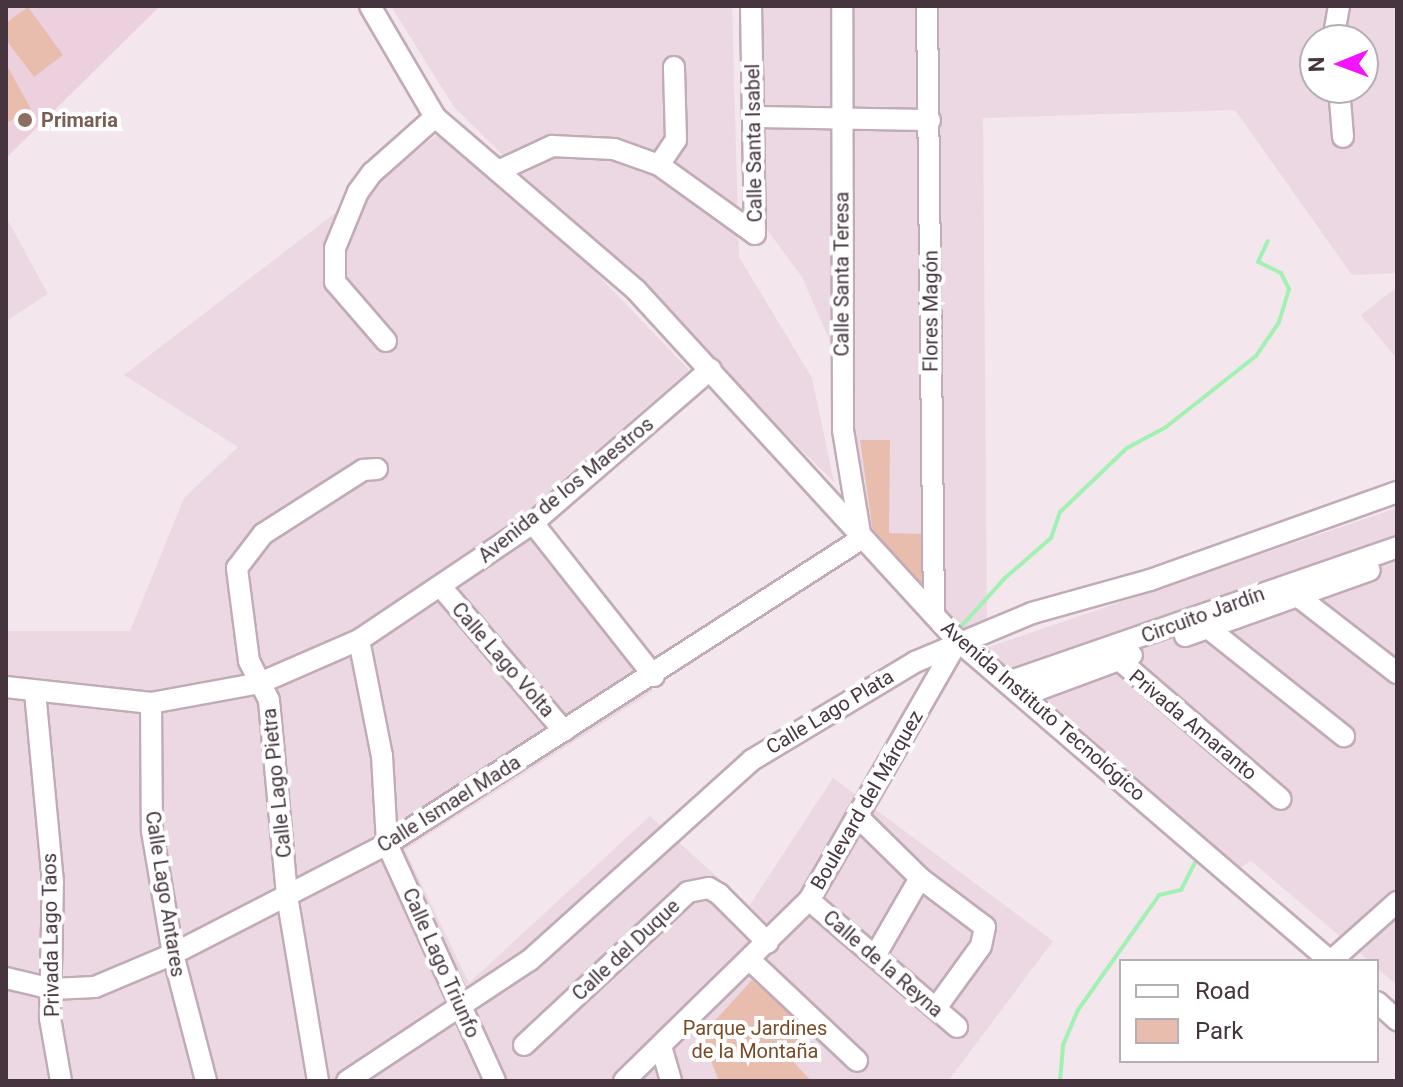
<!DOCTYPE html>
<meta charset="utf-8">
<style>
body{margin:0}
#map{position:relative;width:1403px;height:1087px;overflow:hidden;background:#f3e6ec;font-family:Roboto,sans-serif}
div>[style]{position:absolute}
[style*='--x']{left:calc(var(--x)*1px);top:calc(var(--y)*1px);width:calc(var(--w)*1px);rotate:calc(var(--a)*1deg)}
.residential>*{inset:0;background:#ebd8e2}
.education>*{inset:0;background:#edd0dd}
.green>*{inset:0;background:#e8bdae}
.stream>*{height:4px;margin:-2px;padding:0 2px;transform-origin:2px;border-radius:2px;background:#a1f1b3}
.roads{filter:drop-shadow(2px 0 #c2abb8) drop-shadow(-2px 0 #c2abb8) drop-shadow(0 2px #c2abb8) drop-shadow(0 -2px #c2abb8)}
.minor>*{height:20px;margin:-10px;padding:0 10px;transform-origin:10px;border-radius:10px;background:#fff}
.dots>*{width:22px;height:22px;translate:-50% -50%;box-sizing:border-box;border:4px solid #fff;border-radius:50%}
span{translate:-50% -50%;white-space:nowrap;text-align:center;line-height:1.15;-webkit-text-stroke:8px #fff;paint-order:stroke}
.education-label{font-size:20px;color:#785e54;font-weight:700}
.left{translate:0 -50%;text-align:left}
.street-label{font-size:20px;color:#46353f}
.park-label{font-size:20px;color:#794b27}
.frame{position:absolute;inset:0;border:8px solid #46353f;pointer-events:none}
.legend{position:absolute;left:1119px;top:959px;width:260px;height:104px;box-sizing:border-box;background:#fff;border:2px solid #b5aeb2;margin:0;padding:10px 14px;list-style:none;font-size:24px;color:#46353f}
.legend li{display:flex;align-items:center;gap:16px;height:40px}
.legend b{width:40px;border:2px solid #b5aeb2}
.north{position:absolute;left:1299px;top:24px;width:80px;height:80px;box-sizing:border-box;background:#fff;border:2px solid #b5aeb2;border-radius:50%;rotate:269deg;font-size:22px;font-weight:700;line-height:32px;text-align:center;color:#46353f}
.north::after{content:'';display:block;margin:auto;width:28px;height:36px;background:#f413fd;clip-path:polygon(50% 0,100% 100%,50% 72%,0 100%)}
</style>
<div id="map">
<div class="residential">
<div style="clip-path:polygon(391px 6px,738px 6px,732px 7px,739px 257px,812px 378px,834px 482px,454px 107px)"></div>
<div style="clip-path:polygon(evenodd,762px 6px,1397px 6px,1397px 273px,1352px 275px,1235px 110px,983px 118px,987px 627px,957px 629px,869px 537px,829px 339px,802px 277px,765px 227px,762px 6px,1315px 40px,1363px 40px,1363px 88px,1315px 88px,1315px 40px)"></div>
<div style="clip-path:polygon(437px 135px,546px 221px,689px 370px,517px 519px,653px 691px,405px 850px,469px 983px,650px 816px,749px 906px,833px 778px,1053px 941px,948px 1081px,6px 1081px,6px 631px,130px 631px,184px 498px,238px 447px,124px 375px)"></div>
<div style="clip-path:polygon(6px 217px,48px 294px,6px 321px)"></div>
<div style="clip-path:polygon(1397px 287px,1397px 359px,1361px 315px)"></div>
<div style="clip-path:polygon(1397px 508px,1397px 985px,1377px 968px,1377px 961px,1369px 961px,1251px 861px,1237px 869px,980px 650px)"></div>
</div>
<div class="education">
<div style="clip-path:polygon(6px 6px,160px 6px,6px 158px)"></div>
</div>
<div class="green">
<div style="clip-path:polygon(28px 7px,63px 55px,34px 77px,6px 40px,6px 23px)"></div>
<div style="clip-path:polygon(6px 64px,31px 109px,6px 123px)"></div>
<div style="clip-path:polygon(860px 440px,890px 440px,889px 533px,927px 534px,928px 591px,906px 577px,873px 533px)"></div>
<div style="clip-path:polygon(752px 980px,813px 1034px,791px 1059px,811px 1081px,719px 1081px,701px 1036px)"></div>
</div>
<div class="stream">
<div style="--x:799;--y:483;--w:75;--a:48.2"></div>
<div style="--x:858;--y:548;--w:71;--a:46.7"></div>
<div style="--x:957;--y:631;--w:72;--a:-47.8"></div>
<div style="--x:1005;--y:578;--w:61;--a:-41"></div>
<div style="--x:1051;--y:538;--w:28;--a:-71"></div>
<div style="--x:1060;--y:512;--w:93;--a:-43.7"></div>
<div style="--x:1127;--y:448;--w:44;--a:-28.3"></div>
<div style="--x:1166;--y:427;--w:115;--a:-38.3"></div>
<div style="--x:1256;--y:356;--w:41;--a:-55.9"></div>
<div style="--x:1279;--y:322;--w:34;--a:-73"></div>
<div style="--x:1289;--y:289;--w:18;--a:-117"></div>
<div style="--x:1281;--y:273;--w:25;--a:-154"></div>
<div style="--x:1258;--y:262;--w:23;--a:-65"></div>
<div style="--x:1377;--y:1015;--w:27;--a:42"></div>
<div style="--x:1060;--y:1081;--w:36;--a:-85"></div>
<div style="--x:1063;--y:1045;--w:38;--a:-67"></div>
<div style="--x:1078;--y:1010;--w:141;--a:-54.8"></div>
<div style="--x:1159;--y:895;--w:23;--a:-13"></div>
<div style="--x:1181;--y:890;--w:36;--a:-63"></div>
</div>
<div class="roads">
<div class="minor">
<div style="--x:370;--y:6;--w:129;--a:59.6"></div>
<div style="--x:435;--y:117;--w:265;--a:40.7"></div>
<div style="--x:636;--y:290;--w:476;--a:47.5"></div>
<div style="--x:958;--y:641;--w:491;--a:40.7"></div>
<div style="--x:751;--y:6;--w:228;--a:89"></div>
<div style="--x:927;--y:6;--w:609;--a:89.34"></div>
<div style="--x:1333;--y:40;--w:35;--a:-80"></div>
<div style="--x:1339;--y:88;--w:49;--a:85.3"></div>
<div style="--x:754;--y:117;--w:176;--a:1"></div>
<div style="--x:659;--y:165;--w:30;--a:-56"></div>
<div style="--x:676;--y:140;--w:73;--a:-91.6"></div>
<div style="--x:498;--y:171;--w:60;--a:-24.8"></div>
<div style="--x:552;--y:146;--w:62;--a:2.8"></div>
<div style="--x:614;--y:149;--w:48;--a:19.6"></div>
<div style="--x:659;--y:165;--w:118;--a:35.7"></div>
<div style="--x:386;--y:341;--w:78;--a:-130.8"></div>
<div style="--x:335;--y:282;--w:34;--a:-90"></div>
<div style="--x:335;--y:248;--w:61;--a:-67.7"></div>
<div style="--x:358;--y:192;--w:24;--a:-54"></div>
<div style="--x:372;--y:173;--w:84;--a:-41.6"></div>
<div style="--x:533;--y:523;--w:195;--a:51.7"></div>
<div style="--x:442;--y:588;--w:188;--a:49.5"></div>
<div style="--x:1299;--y:597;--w:124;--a:37.8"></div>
<div style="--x:1208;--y:628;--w:174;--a:38.5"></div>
<div style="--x:1185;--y:636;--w:196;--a:-19.6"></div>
<div style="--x:359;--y:640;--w:118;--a:78.8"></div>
<div style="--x:382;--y:756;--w:88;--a:86.7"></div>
<div style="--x:387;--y:844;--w:260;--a:65.5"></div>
<div style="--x:1110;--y:652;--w:225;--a:40.7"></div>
<div style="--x:1008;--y:682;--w:412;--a:-19.1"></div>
<div style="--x:6;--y:687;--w:146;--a:6.3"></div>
<div style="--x:151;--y:703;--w:111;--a:-10.4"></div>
<div style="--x:260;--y:683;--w:108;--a:-23.5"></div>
<div style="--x:359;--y:640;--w:210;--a:-33.9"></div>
<div style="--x:533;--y:523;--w:235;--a:-40.9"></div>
<div style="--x:35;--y:692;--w:190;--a:84.6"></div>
<div style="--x:53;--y:881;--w:137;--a:91.3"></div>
<div style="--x:50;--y:1018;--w:64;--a:80.1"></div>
<div style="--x:1024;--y:695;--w:115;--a:-20.3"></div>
<div style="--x:151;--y:703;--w:128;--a:89.6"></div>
<div style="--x:152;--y:831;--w:125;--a:80.3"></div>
<div style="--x:173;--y:954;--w:131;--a:75.4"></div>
<div style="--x:857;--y:816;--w:88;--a:44.5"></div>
<div style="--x:920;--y:878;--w:81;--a:37"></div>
<div style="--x:985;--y:927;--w:19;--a:102"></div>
<div style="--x:981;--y:946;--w:77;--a:126"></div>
<div style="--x:809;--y:900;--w:195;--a:40.6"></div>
<div style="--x:875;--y:956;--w:90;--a:-60"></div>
<div style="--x:750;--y:960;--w:147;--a:43.3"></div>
<div style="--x:1331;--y:961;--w:89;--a:-41.8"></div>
<div style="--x:6;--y:978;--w:47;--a:13.4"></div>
<div style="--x:52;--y:989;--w:43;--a:-2.7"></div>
<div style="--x:95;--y:987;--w:85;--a:-22.9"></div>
<div style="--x:173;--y:954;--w:241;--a:-27.2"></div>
<div style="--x:387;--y:844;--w:564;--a:-32.76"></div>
<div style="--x:861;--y:539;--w:110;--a:-99.4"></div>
<div style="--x:843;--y:430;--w:422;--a:-90.1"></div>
<div style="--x:1377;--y:1002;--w:27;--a:42"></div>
<div style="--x:524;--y:1045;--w:224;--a:-43"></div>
<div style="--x:688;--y:892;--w:21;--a:-11"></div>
<div style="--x:709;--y:888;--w:12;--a:31"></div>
<div style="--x:719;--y:894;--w:69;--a:45"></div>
<div style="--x:661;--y:1046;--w:36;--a:74"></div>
<div style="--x:318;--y:1081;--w:189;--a:-99.5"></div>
<div style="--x:287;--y:895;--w:196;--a:-95.3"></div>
<div style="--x:269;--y:700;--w:44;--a:-117.1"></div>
<div style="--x:249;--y:661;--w:94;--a:-97.4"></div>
<div style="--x:237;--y:568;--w:43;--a:-52.6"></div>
<div style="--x:263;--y:534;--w:119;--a:-32.6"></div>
<div style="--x:363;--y:470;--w:14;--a:-4"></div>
<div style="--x:347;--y:1081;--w:219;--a:-33.5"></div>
<div style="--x:530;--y:960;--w:299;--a:-42"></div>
<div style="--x:752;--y:760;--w:190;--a:-31"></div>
<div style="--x:915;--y:662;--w:127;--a:-22.7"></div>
<div style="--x:1032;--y:613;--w:123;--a:-15.6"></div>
<div style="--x:1150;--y:580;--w:262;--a:-19.6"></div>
<div style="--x:624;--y:1081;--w:259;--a:-44.4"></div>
<div style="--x:809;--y:900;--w:299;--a:-60.1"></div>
</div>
</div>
<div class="dots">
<div style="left:25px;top:120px;background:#8d6e63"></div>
</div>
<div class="education-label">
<span class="left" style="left:41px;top:120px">Primaria</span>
</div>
<div class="street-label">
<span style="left:754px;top:143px;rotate:-91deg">Calle Santa Isabel</span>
<span style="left:842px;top:274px;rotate:-90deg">Calle Santa Teresa</span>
<span style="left:931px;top:311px;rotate:-90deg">Flores Magón</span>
<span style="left:566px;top:490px;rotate:-39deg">Avenida de los Maestros</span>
<span style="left:1203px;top:615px;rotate:-20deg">Circuito Jardín</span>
<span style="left:503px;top:660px;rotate:49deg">Calle Lago Volta</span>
<span style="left:1043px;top:711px;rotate:41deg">Avenida Instituto Tecnológico</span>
<span style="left:830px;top:712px;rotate:-31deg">Calle Lago Plata</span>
<span style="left:1193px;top:725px;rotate:40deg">Privada Amaranto</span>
<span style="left:277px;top:783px;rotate:-96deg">Calle Lago Pietra</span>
<span style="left:867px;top:800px;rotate:-60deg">Boulevard del Márquez</span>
<span style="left:449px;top:804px;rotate:-32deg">Calle Ismael Mada</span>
<span style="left:165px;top:894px;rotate:81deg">Calle Lago Antares</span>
<span style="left:51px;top:935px;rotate:-91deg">Privada Lago Taos</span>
<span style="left:626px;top:950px;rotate:-43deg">Calle del Duque</span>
<span style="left:441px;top:963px;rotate:66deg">Calle Lago Triunfo</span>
<span style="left:883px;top:964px;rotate:41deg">Calle de la Reyna</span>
</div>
<div class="park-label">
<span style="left:755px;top:1040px">Parque Jardines<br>de la Montaña</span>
</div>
<div class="frame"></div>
<ul class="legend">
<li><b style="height:10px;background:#fff"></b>Road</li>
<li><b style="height:22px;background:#e8bdae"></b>Park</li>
</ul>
<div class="north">N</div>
</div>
